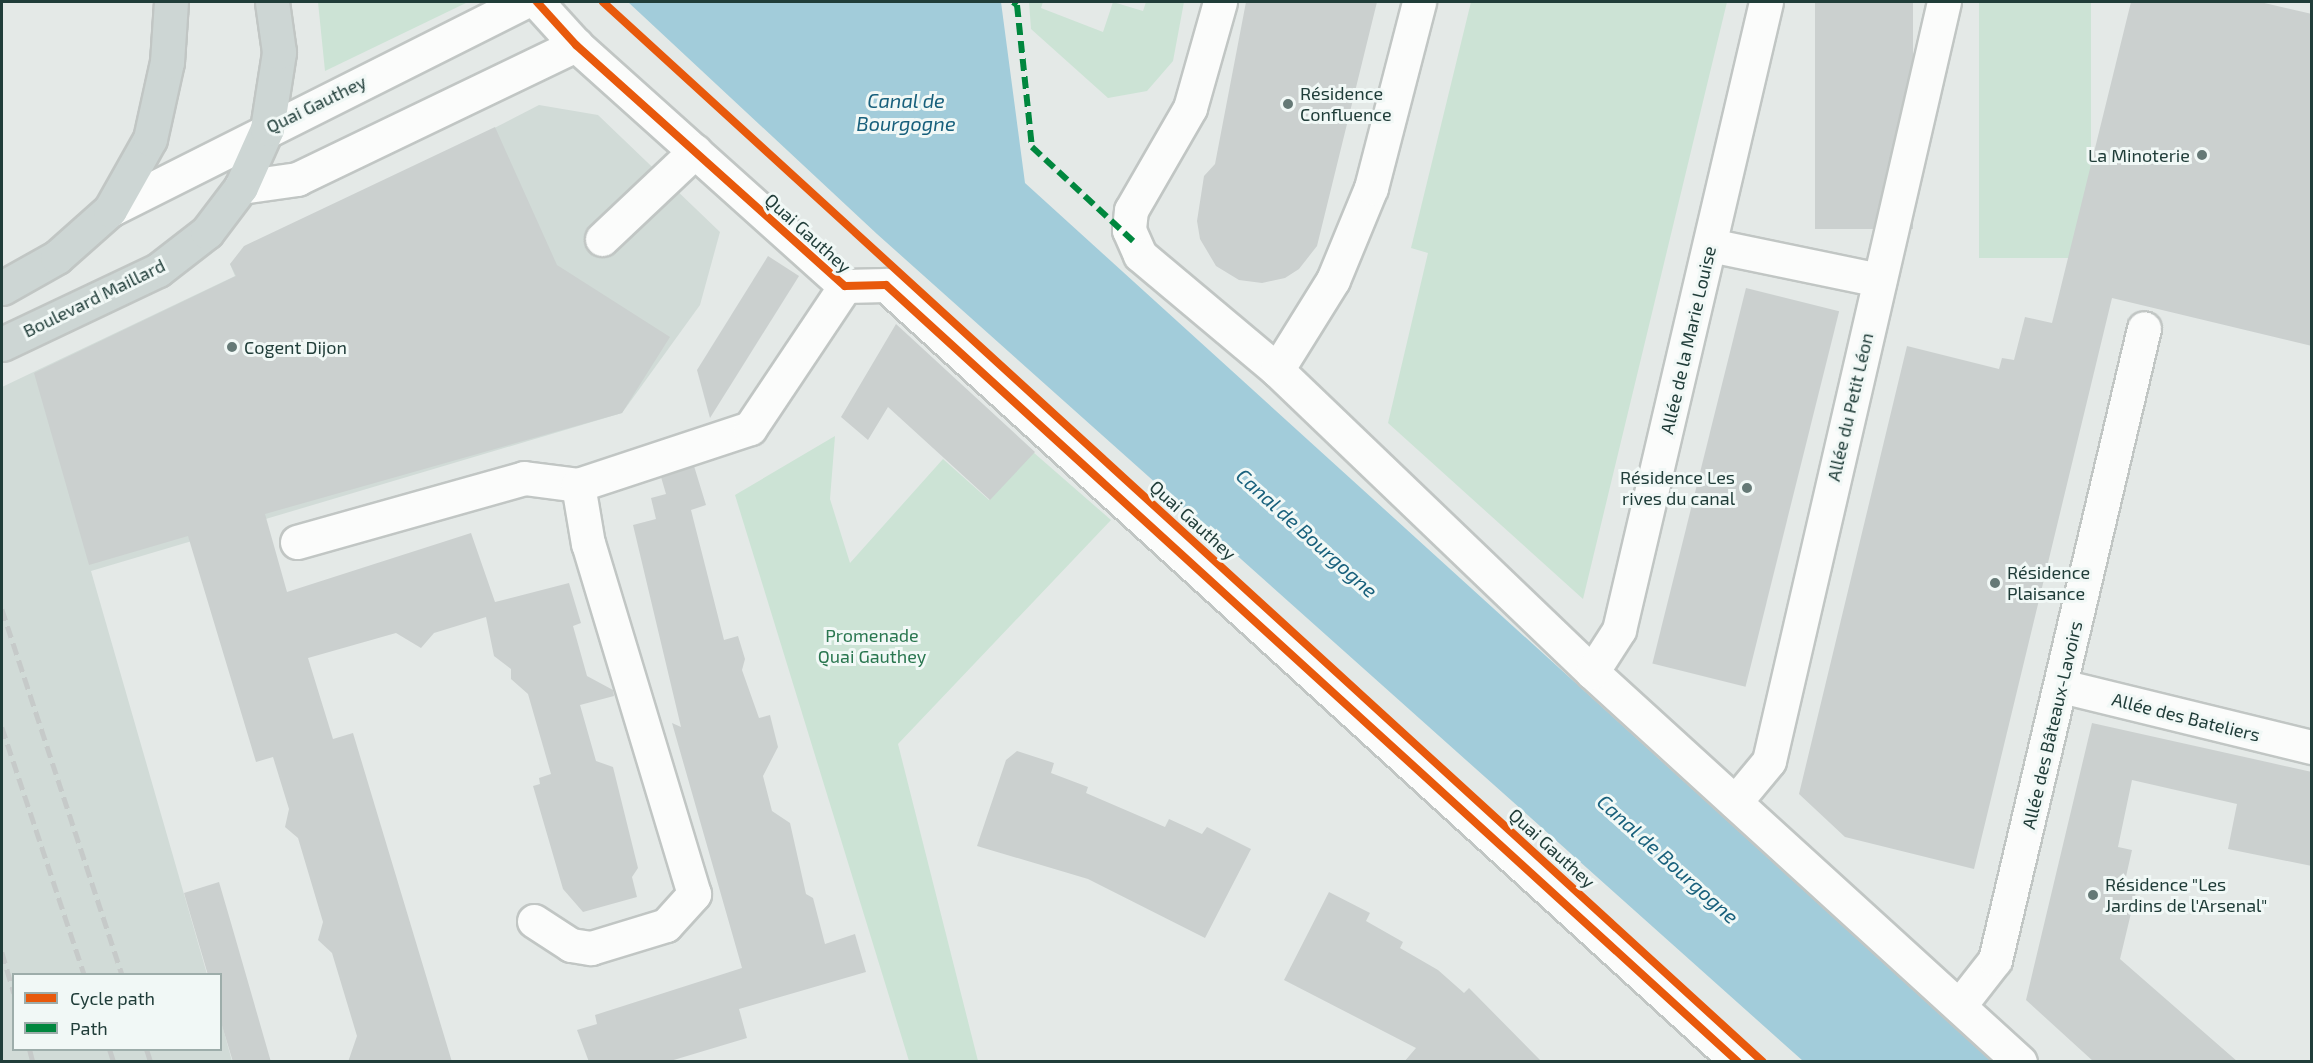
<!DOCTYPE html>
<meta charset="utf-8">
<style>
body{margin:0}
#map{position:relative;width:2313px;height:1063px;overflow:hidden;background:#e4e9e7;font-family:"Exo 2",sans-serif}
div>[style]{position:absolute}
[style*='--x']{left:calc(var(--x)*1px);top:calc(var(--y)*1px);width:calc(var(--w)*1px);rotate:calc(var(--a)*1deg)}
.built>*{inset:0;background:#d1dbd7}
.green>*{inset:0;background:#cce3d5;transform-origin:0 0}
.water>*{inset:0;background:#a2ccda}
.building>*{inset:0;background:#cbd0cf;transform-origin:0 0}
.roads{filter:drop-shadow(2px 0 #c1c6c4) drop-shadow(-2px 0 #c1c6c4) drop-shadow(0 2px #c1c6c4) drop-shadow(0 -2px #c1c6c4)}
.minor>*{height:33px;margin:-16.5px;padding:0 16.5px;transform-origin:16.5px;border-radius:16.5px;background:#fbfcfb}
.major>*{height:33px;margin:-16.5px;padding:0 16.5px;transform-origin:16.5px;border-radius:16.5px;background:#cdd6d4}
.rail>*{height:4.5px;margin-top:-2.25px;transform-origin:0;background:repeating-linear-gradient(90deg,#c6cac9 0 12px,transparent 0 18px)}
.quiet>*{height:6px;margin-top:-3px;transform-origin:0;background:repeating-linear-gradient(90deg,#00873e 0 12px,transparent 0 18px)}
.cycleway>*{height:8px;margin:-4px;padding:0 4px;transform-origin:4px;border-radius:4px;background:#e8590c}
.dots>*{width:16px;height:16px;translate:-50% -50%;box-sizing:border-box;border:3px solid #f1f8f6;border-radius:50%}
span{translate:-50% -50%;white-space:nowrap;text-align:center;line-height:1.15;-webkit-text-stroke:6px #f1f8f6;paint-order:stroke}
.poi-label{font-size:18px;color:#203d39}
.left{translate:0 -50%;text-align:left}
.right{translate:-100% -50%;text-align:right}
.street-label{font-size:18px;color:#203d39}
.park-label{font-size:18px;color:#29764f}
.water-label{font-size:20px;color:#18607c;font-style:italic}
.frame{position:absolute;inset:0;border:3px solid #203d39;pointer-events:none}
.legend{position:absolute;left:12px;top:973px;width:210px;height:78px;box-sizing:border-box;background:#f1f8f6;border:2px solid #9dadaa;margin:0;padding:8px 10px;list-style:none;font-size:18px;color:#203d39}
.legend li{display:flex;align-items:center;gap:12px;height:30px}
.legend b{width:30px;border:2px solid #9dadaa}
</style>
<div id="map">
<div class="built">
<div style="clip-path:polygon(539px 105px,598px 115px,720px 232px,700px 305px,622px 413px,91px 571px,207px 974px,14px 974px,14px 1050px,220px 1050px,221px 1021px,232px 1061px,2px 1061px,2px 387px,235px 276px,230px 264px)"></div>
</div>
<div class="green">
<div style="clip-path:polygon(318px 2px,468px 2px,325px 71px)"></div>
<div style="clip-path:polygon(1029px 2px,1043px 2px,1041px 8px,1103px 32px,1113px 2px,1143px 11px,1146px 2px,1184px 2px,1173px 61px,1147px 91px,1108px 98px,1031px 29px)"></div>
<div style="clip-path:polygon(1471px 2px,1727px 2px,1583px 599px,1388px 423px,1428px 253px,1411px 248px)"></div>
<div style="left:1979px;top:2px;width:112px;height:256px"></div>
<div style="clip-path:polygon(835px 436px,830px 499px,850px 563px,943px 459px,989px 500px,1033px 452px,1111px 520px,898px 744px,978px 1061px,909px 1061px,735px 495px)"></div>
</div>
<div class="water">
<div style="clip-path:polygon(628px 2px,1001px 2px,1025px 183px,1992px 1061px,1803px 1061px,877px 234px)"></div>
</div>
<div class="building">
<div style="clip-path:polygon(1246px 2px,1377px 2px,1317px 246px,1299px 269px,1285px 278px,1262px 283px,1239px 280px,1216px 266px,1200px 239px,1197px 221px,1204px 176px,1215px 164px)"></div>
<div style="left:1815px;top:2px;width:98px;height:227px"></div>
<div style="clip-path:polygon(2131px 2px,2260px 2px,2312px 14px,2312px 346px,2112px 298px,1974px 869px,1845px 837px,1799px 794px,1907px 346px,1999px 369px,2002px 358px,2014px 360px,2025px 317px,2052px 323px)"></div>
<div style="clip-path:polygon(495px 127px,557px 265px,670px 337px,622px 413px,265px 514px,287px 592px,471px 533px,495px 602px,569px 583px,581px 623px,573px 626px,587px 676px,613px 690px,614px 696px,580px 705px,596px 761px,613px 767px,638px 868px,632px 877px,637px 897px,583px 912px,563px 889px,533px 786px,540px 784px,539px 778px,551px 774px,528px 694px,511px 679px,511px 669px,494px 656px,486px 617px,434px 633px,421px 648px,396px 633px,308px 658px,333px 739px,353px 733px,452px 1062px,348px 1062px,357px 1036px,332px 953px,318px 940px,323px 922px,298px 838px,285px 827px,289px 809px,273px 757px,256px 762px,188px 536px,89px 565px,34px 373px,236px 276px,230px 264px,244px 246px)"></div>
<div style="clip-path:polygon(768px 256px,799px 276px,710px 418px,697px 370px)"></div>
<div style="left:1746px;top:288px;width:96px;height:387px;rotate:14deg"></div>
<div style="clip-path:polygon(896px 324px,1035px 452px,990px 500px,888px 407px,868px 440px,841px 417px)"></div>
<div style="clip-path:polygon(694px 466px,706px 505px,691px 510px,724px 640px,738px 636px,745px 659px,742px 670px,759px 718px,770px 715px,778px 747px,763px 776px,772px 811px,790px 823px,806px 894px,813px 898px,825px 944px,855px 934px,866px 972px,739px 1009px,747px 1038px,667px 1062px,589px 1062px,577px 1030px,597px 1024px,595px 1015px,742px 968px,672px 723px,681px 727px,633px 525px,656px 519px,651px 498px,666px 494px,661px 477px)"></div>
<div style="clip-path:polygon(2092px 723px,2312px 772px,2312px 866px,2228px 849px,2237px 804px,2132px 780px,2118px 847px,2132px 850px,2125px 881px,2138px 884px,2120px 959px,2238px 1062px,2094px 1062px,2026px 1000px)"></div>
<div style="clip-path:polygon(1017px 751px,1054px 763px,1051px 773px,1088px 787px,1086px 793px,1165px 827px,1169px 819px,1202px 834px,1207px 827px,1251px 849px,1205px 938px,1088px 879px,977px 846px,1006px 760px)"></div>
<div style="clip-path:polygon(219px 882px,231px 923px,271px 1062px,233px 1062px,220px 1019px,220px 975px,208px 975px,184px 893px)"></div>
<div style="clip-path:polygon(1329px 892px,1370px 913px,1366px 921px,1403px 942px,1400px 948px,1438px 970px,1464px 993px,1469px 988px,1542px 1062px,1404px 1062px,1416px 1048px,1284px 980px)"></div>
</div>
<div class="roads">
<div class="minor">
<div style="--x:537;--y:2;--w:58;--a:47.8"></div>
<div style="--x:576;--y:45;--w:361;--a:41.9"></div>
<div style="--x:845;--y:286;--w:41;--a:-1.4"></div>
<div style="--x:886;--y:285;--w:1153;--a:42.36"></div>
<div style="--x:1220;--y:2;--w:110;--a:105.8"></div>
<div style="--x:1190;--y:108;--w:118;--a:120"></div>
<div style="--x:1131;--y:210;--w:20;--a:96"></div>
<div style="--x:1129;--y:230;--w:27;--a:66"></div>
<div style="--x:1140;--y:255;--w:179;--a:40"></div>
<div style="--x:1277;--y:370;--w:436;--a:43.8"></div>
<div style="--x:1592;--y:672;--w:579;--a:42.34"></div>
<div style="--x:241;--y:187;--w:57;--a:-8.1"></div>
<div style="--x:297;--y:179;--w:310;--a:-25.7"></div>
<div style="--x:110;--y:210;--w:463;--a:-26.7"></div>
<div style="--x:602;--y:239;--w:128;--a:-43.4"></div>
<div style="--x:1710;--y:245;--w:173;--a:11.7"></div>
<div style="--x:1277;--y:370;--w:106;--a:-58.1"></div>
<div style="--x:1333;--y:280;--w:100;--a:-67.6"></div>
<div style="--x:1371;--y:188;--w:192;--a:-75.5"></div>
<div style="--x:297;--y:542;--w:236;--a:-15.7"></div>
<div style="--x:524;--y:478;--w:54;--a:7.4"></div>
<div style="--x:578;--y:485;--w:181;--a:-18.3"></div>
<div style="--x:750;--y:428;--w:171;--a:-56.2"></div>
<div style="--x:1592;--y:672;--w:50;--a:-57.3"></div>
<div style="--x:1619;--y:630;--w:645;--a:-76.83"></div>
<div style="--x:2061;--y:686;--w:258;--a:13.7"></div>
<div style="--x:1735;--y:802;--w:53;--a:-50.3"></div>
<div style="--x:1769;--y:761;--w:779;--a:-77.02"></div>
<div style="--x:534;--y:921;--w:44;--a:33"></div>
<div style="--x:571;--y:945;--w:20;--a:9"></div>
<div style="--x:591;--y:948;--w:78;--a:-17"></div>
<div style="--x:666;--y:925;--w:42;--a:-47.9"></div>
<div style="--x:694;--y:894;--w:366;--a:-106.8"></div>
<div style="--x:588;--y:544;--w:60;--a:-99.6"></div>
<div style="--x:1959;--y:1006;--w:58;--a:-52"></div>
<div style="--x:1995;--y:960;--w:649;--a:-76.73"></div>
</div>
<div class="major">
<div style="--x:2;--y:288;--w:63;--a:-29.4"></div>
<div style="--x:57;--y:257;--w:71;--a:-41.6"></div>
<div style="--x:110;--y:210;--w:81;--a:-60.6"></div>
<div style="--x:150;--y:139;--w:79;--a:-77.6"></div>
<div style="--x:167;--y:62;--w:60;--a:-86.2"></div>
<div style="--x:2;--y:344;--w:173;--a:-25.4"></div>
<div style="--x:158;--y:270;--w:62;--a:-37.8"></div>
<div style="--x:207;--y:232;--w:56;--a:-52.9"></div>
<div style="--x:241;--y:187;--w:64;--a:-65.9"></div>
<div style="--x:267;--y:129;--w:78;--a:-81.1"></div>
<div style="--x:279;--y:52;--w:50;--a:-98"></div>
</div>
</div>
<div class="rail">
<div style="--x:2;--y:609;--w:384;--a:71.8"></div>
<div style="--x:2;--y:727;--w:260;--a:71.6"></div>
<div style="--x:2;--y:952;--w:43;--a:73.7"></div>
<div style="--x:30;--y:1050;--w:12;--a:76"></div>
<div style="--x:110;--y:1050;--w:13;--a:72"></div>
<div style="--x:147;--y:1050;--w:13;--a:72"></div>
</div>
<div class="quiet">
<div style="--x:1013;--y:2;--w:5;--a:37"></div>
<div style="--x:1017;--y:5;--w:143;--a:84"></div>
<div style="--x:1032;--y:147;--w:138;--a:42.9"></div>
</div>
<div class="cycleway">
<div style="--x:537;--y:2;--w:58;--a:47.8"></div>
<div style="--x:576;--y:45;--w:361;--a:41.9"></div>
<div style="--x:845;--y:286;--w:41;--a:-1.4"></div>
<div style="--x:886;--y:285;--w:1153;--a:42.36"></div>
<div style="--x:603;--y:2;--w:1571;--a:42.42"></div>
</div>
<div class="dots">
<div style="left:1288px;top:104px;background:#657976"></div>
<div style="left:2202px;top:155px;background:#657976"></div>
<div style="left:232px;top:347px;background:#657976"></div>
<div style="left:1747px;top:488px;background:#657976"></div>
<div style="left:1995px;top:583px;background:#657976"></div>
<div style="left:2093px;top:895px;background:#657976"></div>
</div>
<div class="poi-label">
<span class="left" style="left:1300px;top:104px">Résidence<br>Confluence</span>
<span class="right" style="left:2190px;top:155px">La Minoterie</span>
<span class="left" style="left:244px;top:347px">Cogent Dijon</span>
<span class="right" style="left:1735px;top:488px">Résidence Les<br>rives du canal</span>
<span class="left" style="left:2007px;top:583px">Résidence<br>Plaisance</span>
<span class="left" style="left:2105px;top:895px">Résidence "Les<br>Jardins de l'Arsenal"</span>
</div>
<div class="street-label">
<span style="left:316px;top:104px;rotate:-26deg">Quai Gauthey</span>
<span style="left:808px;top:233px;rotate:42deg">Quai Gauthey</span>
<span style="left:94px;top:298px;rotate:-26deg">Boulevard Maillard</span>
<span style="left:1688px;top:340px;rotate:-77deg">Allée de la Marie Louise</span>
<span style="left:1850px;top:407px;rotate:-77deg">Allée du Petit Léon</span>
<span style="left:1193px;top:520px;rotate:42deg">Quai Gauthey</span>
<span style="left:2186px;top:717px;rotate:14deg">Allée des Bateliers</span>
<span style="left:2052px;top:725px;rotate:-77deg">Allée des Bâteaux-Lavoirs</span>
<span style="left:1552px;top:848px;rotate:42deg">Quai Gauthey</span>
</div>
<div class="park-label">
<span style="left:872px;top:646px">Promenade<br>Quai Gauthey</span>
</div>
<div class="water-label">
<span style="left:906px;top:112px">Canal de<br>Bourgogne</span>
<span style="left:1307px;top:533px;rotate:42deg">Canal de Bourgogne</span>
<span style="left:1668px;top:859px;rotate:42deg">Canal de Bourgogne</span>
</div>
<div class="frame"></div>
<ul class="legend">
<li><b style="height:8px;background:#e8590c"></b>Cycle path</li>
<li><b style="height:8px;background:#00873e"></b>Path</li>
</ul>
</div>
